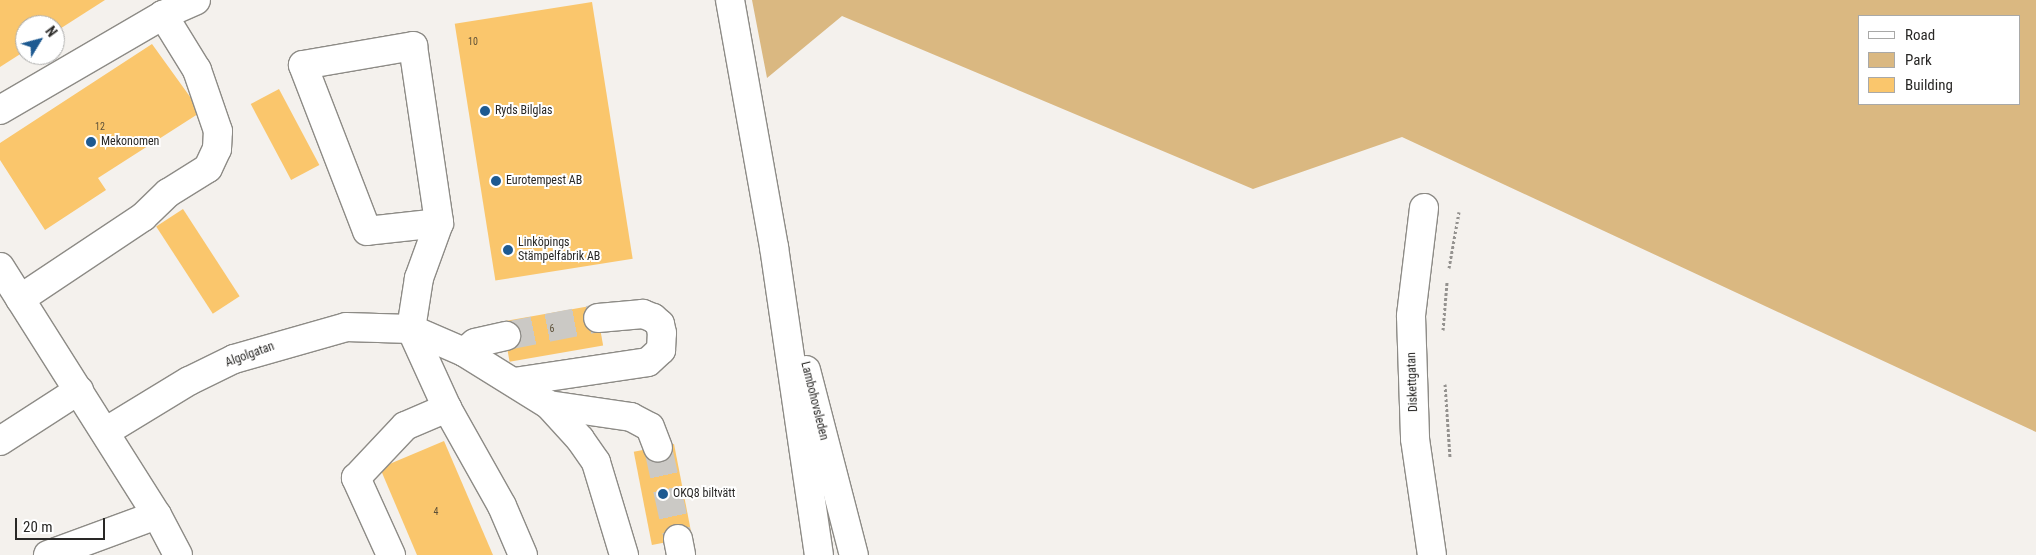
<!DOCTYPE html>
<meta charset="utf-8">
<style>
body{margin:0}
#map{position:relative;width:2036px;height:555px;overflow:hidden;background:#f4f1ed;font-family:"Roboto Condensed",sans-serif}
div>[style]{position:absolute}
[style*='--x']{left:calc(var(--x)*1px);top:calc(var(--y)*1px);width:calc(var(--w)*1px);rotate:calc(var(--a)*1deg)}
.green>*{inset:0;background:#dab881}
.building>*{inset:0;background:#fac66c;transform-origin:0 0}
.minor-tunnel>*{height:28px;margin-top:-14px;transform-origin:0;background:repeating-linear-gradient(90deg,#cbc9c5 0 28px,transparent 0 42px)}
.path>*{height:3px;margin-top:-1.5px;transform-origin:0;background:repeating-linear-gradient(90deg,#94928f 0 2.5px,transparent 0 5px)}
.roads{filter:drop-shadow(1px 0 #8d8b86) drop-shadow(-1px 0 #8d8b86) drop-shadow(0 1px #8d8b86) drop-shadow(0 -1px #8d8b86)}
.minor>*{height:28px;margin:-14px;padding:0 14px;transform-origin:14px;border-radius:14px;background:#fff}
.major>*{height:28px;margin:-14px;padding:0 14px;transform-origin:14px;border-radius:14px;background:#fff}
.dots>*{width:14px;height:14px;translate:-50% -50%;box-sizing:border-box;border:2px solid #fff;border-radius:50%}
span{translate:-50% -50%;white-space:nowrap;text-align:center;line-height:1.15;-webkit-text-stroke:4px #fff;paint-order:stroke}
.number-label{font-size:10px;color:#5d5038}
.number-label span{-webkit-text-stroke-width:0}
.poi-label{font-size:12px;color:#292826}
.left{translate:0 -50%;text-align:left}
.street-label{font-size:12px;color:#292826}
.legend{position:absolute;left:1858px;top:15px;width:162px;height:90px;box-sizing:border-box;background:#fff;border:1px solid #a9a9a8;margin:0;padding:6px 9px;list-style:none;font-size:15px;color:#292826}
.legend li{display:flex;align-items:center;gap:10px;height:25px}
.legend b{width:25px;border:1px solid #a9a9a8}
.north{position:absolute;left:15px;top:15px;width:50px;height:50px;box-sizing:border-box;background:#fff;border:1px solid #a9a9a8;border-radius:50%;rotate:53deg;font-size:14px;font-weight:700;line-height:20px;text-align:center;color:#292826}
.north::after{content:'';display:block;margin:auto;width:18px;height:22px;background:#1e5a91;clip-path:polygon(50% 0,100% 100%,50% 72%,0 100%)}
.scale{position:absolute;left:15px;top:518px;width:90px;height:22px;box-sizing:border-box;border:2px solid #292826;border-top:0;padding-left:6px;font-size:15px;line-height:18px;white-space:nowrap;color:#292826;-webkit-text-stroke:4px #fff;paint-order:stroke}
</style>
<div id="map">
<div class="green">
<div style="clip-path:polygon(evenodd,752px 0,2036px 0,2036px 432px,1402px 137px,1253px 189px,842px 16px,767px 78px,752px 0,1860px 16px,2020px 16px,2020px 104px,1860px 104px,1860px 16px)"></div>
</div>
<div class="building">
<div style="clip-path:polygon(0 0,105px 0,55px 32px,55px 25px,25px 25px,25px 51px,0 67px)"></div>
<div style="left:592px;top:2px;width:260px;height:139px;rotate:81deg"></div>
<div style="clip-path:polygon(152px 44px,201px 112px,98px 178px,106px 190px,45px 230px,0 160px,0 143px)"></div>
<div style="left:279px;top:89px;width:86px;height:32px;rotate:62deg"></div>
<div style="left:183px;top:209px;width:104px;height:32px;rotate:57deg"></div>
<div style="left:596px;top:305px;width:41px;height:95px;rotate:80deg"></div>
<div style="clip-path:polygon(444px 441px,493px 555px,417px 555px,380px 468px)"></div>
<div style="left:674px;top:444px;width:95px;height:41px;rotate:79deg"></div>
</div>
<div class="minor-tunnel">
<div style="--x:506;--y:336;--w:94;--a:-11.1"></div>
<div style="--x:658;--y:448;--w:93;--a:77.6"></div>
</div>
<div class="path">
<div style="--x:1449;--y:268;--w:57;--a:-79.9"></div>
<div style="--x:1443;--y:330;--w:48;--a:-85.2"></div>
<div style="--x:1445;--y:384;--w:74;--a:86.1"></div>
</div>
<div class="roads">
<div class="minor">
<div style="--x:0;--y:110;--w:189;--a:-30.2"></div>
<div style="--x:163;--y:15;--w:36;--a:-24"></div>
<div style="--x:1424;--y:208;--w:109;--a:96.9"></div>
<div style="--x:1411;--y:316;--w:123;--a:88.1"></div>
<div style="--x:1415;--y:439;--w:117;--a:81.7"></div>
<div style="--x:439;--y:223;--w:72;--a:173.7"></div>
<div style="--x:367;--y:231;--w:178;--a:-111.1"></div>
<div style="--x:303;--y:65;--w:112;--a:-9.8"></div>
<div style="--x:413;--y:46;--w:179;--a:81.6"></div>
<div style="--x:439;--y:223;--w:59;--a:110"></div>
<div style="--x:419;--y:278;--w:52;--a:98.9"></div>
<div style="--x:411;--y:329;--w:87;--a:65.5"></div>
<div style="--x:447;--y:408;--w:112;--a:60.7"></div>
<div style="--x:502;--y:506;--w:53;--a:66.8"></div>
<div style="--x:0;--y:267;--w:294;--a:57.7"></div>
<div style="--x:157;--y:515;--w:45;--a:62.3"></div>
<div style="--x:20;--y:299;--w:148;--a:-33.7"></div>
<div style="--x:143;--y:217;--w:35;--a:-44"></div>
<div style="--x:168;--y:193;--w:47;--a:-32"></div>
<div style="--x:208;--y:168;--w:21;--a:-65"></div>
<div style="--x:217;--y:149;--w:18;--a:-87"></div>
<div style="--x:218;--y:131;--w:65;--a:-109"></div>
<div style="--x:197;--y:70;--w:65;--a:-121.7"></div>
<div style="--x:464;--y:352;--w:14;--a:-39"></div>
<div style="--x:475;--y:343;--w:32;--a:-13"></div>
<div style="--x:514;--y:382;--w:135;--a:-8.5"></div>
<div style="--x:648;--y:362;--w:18;--a:-43"></div>
<div style="--x:661;--y:350;--w:17;--a:-87"></div>
<div style="--x:662;--y:333;--w:9;--a:-103"></div>
<div style="--x:660;--y:324;--w:9;--a:-139"></div>
<div style="--x:653;--y:318;--w:11;--a:-158"></div>
<div style="--x:643;--y:314;--w:45;--a:174.9"></div>
<div style="--x:105;--y:432;--w:98;--a:-31.3"></div>
<div style="--x:189;--y:381;--w:50;--a:-26.1"></div>
<div style="--x:234;--y:359;--w:116;--a:-15.9"></div>
<div style="--x:346;--y:327;--w:65;--a:1.8"></div>
<div style="--x:411;--y:329;--w:58;--a:23.5"></div>
<div style="--x:464;--y:352;--w:100;--a:31.9"></div>
<div style="--x:0;--y:441;--w:94;--a:-32.8"></div>
<div style="--x:678;--y:539;--w:16;--a:79"></div>
<div style="--x:48;--y:555;--w:116;--a:-20.2"></div>
<div style="--x:391;--y:555;--w:85;--a:-114.4"></div>
<div style="--x:356;--y:478;--w:71;--a:-46.7"></div>
<div style="--x:405;--y:426;--w:46;--a:-23.2"></div>
<div style="--x:624;--y:555;--w:97;--a:-106.8"></div>
<div style="--x:596;--y:462;--w:28;--a:-125"></div>
<div style="--x:580;--y:439;--w:46;--a:-132.4"></div>
<div style="--x:549;--y:405;--w:83;--a:8.3"></div>
<div style="--x:631;--y:417;--w:21;--a:28"></div>
<div style="--x:650;--y:427;--w:22;--a:69"></div>
</div>
<div class="major">
<div style="--x:730;--y:0;--w:251;--a:79.9"></div>
<div style="--x:774;--y:247;--w:311;--a:81.7"></div>
<div style="--x:806;--y:370;--w:191;--a:75.5"></div>
</div>
</div>
<div class="dots">
<div style="left:485px;top:111px;background:#1e5a91"></div>
<div style="left:91px;top:142px;background:#1e5a91"></div>
<div style="left:496px;top:181px;background:#1e5a91"></div>
<div style="left:508px;top:250px;background:#1e5a91"></div>
<div style="left:663px;top:494px;background:#1e5a91"></div>
</div>
<div class="number-label">
<span style="left:473px;top:42px">10</span>
<span style="left:100px;top:127px">12</span>
<span style="left:552px;top:329px">6</span>
<span style="left:436px;top:512px">4</span>
</div>
<div class="poi-label">
<span class="left" style="left:495px;top:111px">Ryds Bilglas</span>
<span class="left" style="left:101px;top:142px">Mekonomen</span>
<span class="left" style="left:506px;top:181px">Eurotempest AB</span>
<span class="left" style="left:518px;top:250px">Linköpings<br>Stämpelfabrik AB</span>
<span class="left" style="left:673px;top:494px">OKQ8 biltvätt</span>
</div>
<div class="street-label">
<span style="left:250px;top:355px;rotate:-20deg">Algolgatan</span>
<span style="left:1413px;top:382px;rotate:-92deg">Diskettgatan</span>
<span style="left:814px;top:401px;rotate:76deg">Lambohovsleden</span>
</div>
<ul class="legend">
<li><b style="height:6px;background:#fff"></b>Road</li>
<li><b style="height:14px;background:#dab881"></b>Park</li>
<li><b style="height:14px;background:#fac66c"></b>Building</li>
</ul>
<div class="north">N</div>
<div class="scale">20 m</div>
</div>
